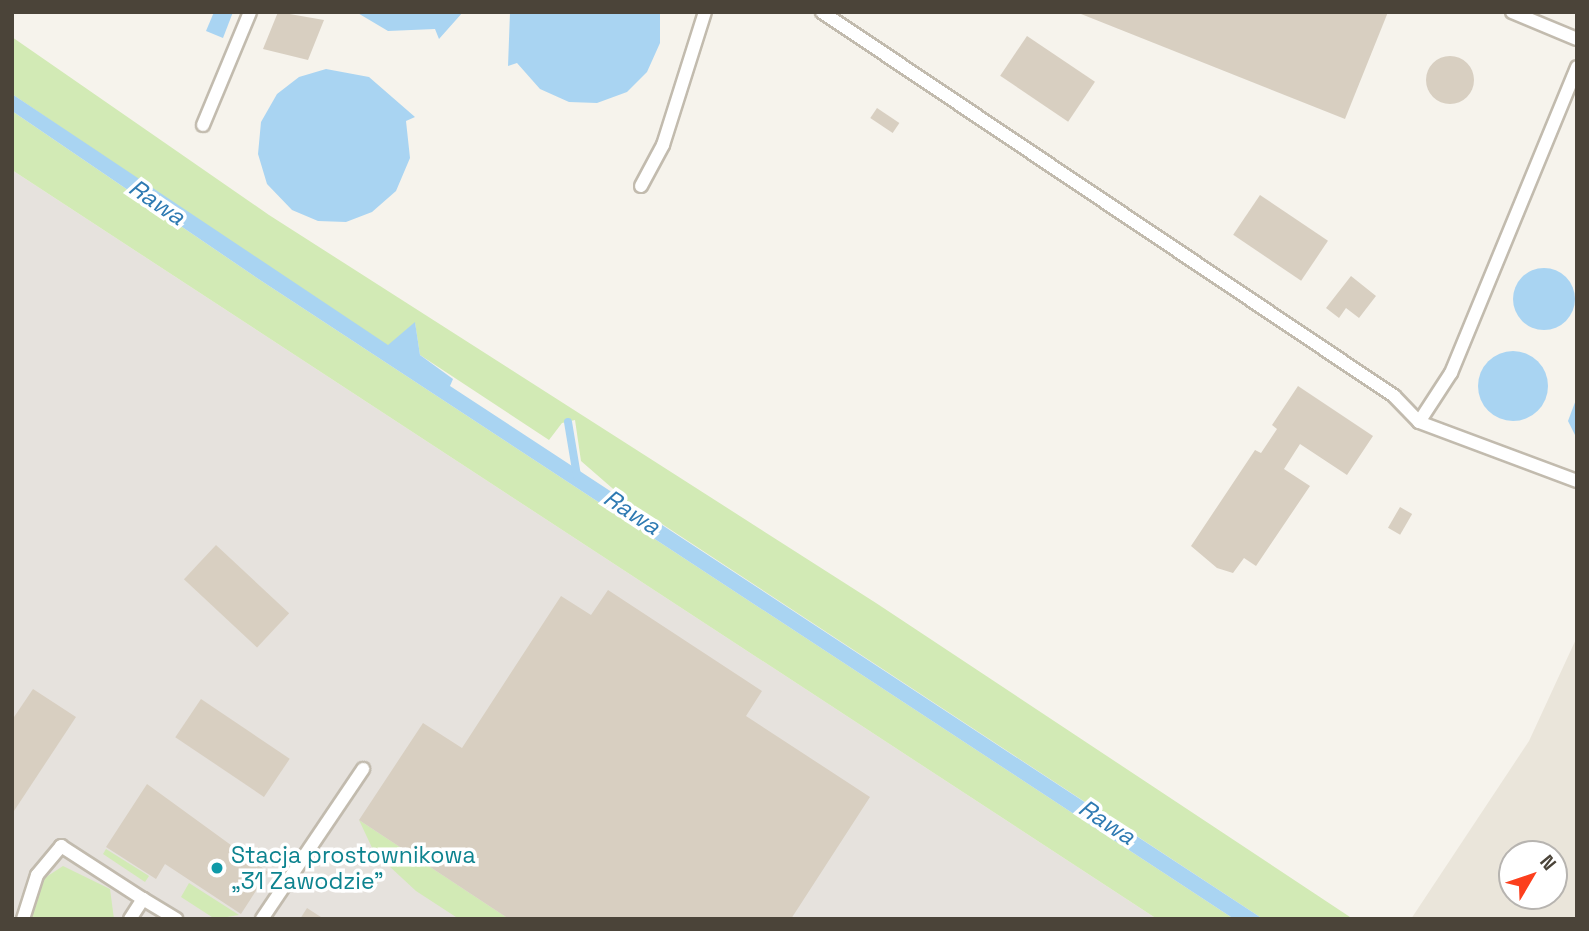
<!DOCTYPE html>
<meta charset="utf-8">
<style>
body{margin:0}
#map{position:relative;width:1589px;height:931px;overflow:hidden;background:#f6f3ec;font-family:"Space Grotesk",sans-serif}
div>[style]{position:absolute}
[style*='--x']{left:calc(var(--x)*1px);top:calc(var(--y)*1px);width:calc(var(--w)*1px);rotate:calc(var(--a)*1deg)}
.residential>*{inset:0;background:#eae5da}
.industrial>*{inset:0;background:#e6e2dd}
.green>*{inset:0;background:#d2eab5}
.water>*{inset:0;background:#a9d4f2}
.round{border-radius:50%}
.stream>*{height:8px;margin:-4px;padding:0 4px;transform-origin:4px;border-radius:4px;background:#a9d4f2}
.building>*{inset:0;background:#d8cfc1;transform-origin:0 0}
.roads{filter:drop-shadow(2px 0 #c2bbae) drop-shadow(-2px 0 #c2bbae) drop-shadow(0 2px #c2bbae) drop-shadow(0 -2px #c2bbae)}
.lane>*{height:12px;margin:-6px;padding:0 6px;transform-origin:6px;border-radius:6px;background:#fff}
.dots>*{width:19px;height:19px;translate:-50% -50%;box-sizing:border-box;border:4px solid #fff;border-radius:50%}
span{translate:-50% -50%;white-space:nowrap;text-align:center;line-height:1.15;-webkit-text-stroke:7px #fff;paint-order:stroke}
.culture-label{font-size:23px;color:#0d838f}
.left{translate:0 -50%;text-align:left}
.water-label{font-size:24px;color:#2e7ab2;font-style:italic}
.frame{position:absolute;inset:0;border:14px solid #4b4439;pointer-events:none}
.north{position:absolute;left:1498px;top:840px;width:70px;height:70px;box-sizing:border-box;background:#fff;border:2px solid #b7b4b0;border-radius:50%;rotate:51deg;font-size:19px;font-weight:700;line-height:28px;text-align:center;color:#4b4439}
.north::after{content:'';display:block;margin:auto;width:24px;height:32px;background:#fc3f1d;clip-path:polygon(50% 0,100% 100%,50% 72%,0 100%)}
</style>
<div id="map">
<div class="residential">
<div style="clip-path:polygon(evenodd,1577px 637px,1577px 919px,1411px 919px,1529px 741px,1577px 637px,1512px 854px,1554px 854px,1554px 896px,1512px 896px,1512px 854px)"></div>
</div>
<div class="industrial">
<div style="clip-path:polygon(12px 170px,1157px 919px,12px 919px)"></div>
</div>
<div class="green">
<div style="clip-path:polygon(12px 37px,269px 215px,876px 603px,1353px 919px,1263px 919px,627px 501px,581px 461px,575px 420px,562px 423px,549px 440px,420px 355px,415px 323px,388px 346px,222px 237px,12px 94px)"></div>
<div style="clip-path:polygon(12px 111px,257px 278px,1234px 919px,1157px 919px,12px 170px)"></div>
<div style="clip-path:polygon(359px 820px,509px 919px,459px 919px,416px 891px,374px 852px)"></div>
<div style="clip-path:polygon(106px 849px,149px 876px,145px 882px,103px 854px)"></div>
<div style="clip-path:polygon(63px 866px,110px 889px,114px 919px,30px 919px,43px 879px)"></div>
<div style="clip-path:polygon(189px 883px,239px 915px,215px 919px,181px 897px)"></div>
</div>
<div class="water">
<div style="clip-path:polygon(214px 12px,233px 12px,223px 38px,206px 31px)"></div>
<div style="clip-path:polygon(356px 12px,463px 12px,439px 39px,435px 29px,388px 31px)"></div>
<div style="clip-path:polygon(510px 12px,660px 12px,660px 43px,647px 72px,627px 92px,597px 103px,569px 102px,540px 89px,517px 63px,508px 66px)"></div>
<div style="clip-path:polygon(326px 69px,369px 77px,415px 117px,406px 121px,410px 158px,396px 191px,372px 212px,346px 222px,318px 221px,292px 210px,267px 184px,258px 154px,261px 122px,277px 94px,299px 77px)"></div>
<div style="clip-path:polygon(12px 94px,388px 345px,415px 322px,420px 355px,453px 379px,450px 386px,1263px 919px,1234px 919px,257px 278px,12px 111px)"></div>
<div class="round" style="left:1513px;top:268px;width:62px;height:62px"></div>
<div class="round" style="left:1478px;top:351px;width:70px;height:70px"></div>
<div style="clip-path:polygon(1577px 397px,1577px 439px,1568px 421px)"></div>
</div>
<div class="stream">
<div style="--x:568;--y:422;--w:55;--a:80.5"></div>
</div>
<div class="building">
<div style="clip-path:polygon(278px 12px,324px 20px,308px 60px,263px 49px)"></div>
<div style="clip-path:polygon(1076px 12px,1388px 12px,1345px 119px)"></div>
<div style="left:1027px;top:36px;width:82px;height:48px;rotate:34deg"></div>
<div class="round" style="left:1426px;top:56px;width:48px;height:48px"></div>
<div style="left:877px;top:108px;width:27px;height:12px;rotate:34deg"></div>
<div style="left:1260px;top:195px;width:82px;height:48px;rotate:34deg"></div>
<div style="clip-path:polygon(1351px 276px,1376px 296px,1359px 318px,1346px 308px,1339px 318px,1326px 308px)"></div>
<div style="clip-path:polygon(1298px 386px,1373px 436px,1347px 475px,1300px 444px,1284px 469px,1310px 486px,1256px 566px,1244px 558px,1233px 573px,1217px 568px,1191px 546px,1255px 450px,1261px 453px,1277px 429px,1272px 425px)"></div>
<div style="left:1400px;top:507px;width:14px;height:24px;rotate:30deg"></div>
<div style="left:216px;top:545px;width:100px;height:47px;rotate:43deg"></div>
<div style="clip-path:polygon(608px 590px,762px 691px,746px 716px,870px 797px,791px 919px,509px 919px,359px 820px,423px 723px,462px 748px,561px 596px,591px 615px)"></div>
<div style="clip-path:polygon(33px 689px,76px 717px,12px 814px,12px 720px)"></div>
<div style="left:201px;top:699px;width:107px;height:46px;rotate:34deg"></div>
<div style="clip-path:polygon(147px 784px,268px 872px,241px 914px,165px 864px,156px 879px,106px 847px)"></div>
<div style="clip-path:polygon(307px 908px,324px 919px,300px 919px)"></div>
</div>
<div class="roads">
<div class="lane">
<div style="--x:822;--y:12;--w:689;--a:33.87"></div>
<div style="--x:1394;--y:396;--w:36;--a:46"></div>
<div style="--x:1419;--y:422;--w:169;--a:20.5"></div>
<div style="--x:1512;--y:12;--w:70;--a:22.6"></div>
<div style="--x:203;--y:125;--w:122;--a:-67.4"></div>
<div style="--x:641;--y:186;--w:47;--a:-61.8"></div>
<div style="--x:663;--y:145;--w:139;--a:-72.5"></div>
<div style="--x:1419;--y:422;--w:59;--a:-56.9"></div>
<div style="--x:1451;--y:373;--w:331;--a:-67.6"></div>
<div style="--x:23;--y:919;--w:46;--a:-72.3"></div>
<div style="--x:37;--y:875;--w:38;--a:-50"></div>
<div style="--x:61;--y:846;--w:98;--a:32.9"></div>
<div style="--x:130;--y:919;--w:24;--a:-57"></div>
<div style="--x:143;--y:899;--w:39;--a:31"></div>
<div style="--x:262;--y:919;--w:181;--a:-56"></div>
</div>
</div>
<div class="dots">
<div style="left:217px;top:868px;background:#0f9aa8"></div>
</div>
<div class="culture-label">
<span class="left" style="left:231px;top:868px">Stacja prostownikowa<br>„31 Zawodzie”</span>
</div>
<div class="water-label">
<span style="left:157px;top:202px;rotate:34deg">Rawa</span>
<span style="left:632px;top:512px;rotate:33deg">Rawa</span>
<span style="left:1107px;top:822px;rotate:33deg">Rawa</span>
</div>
<div class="frame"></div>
<div class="north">N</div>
</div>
